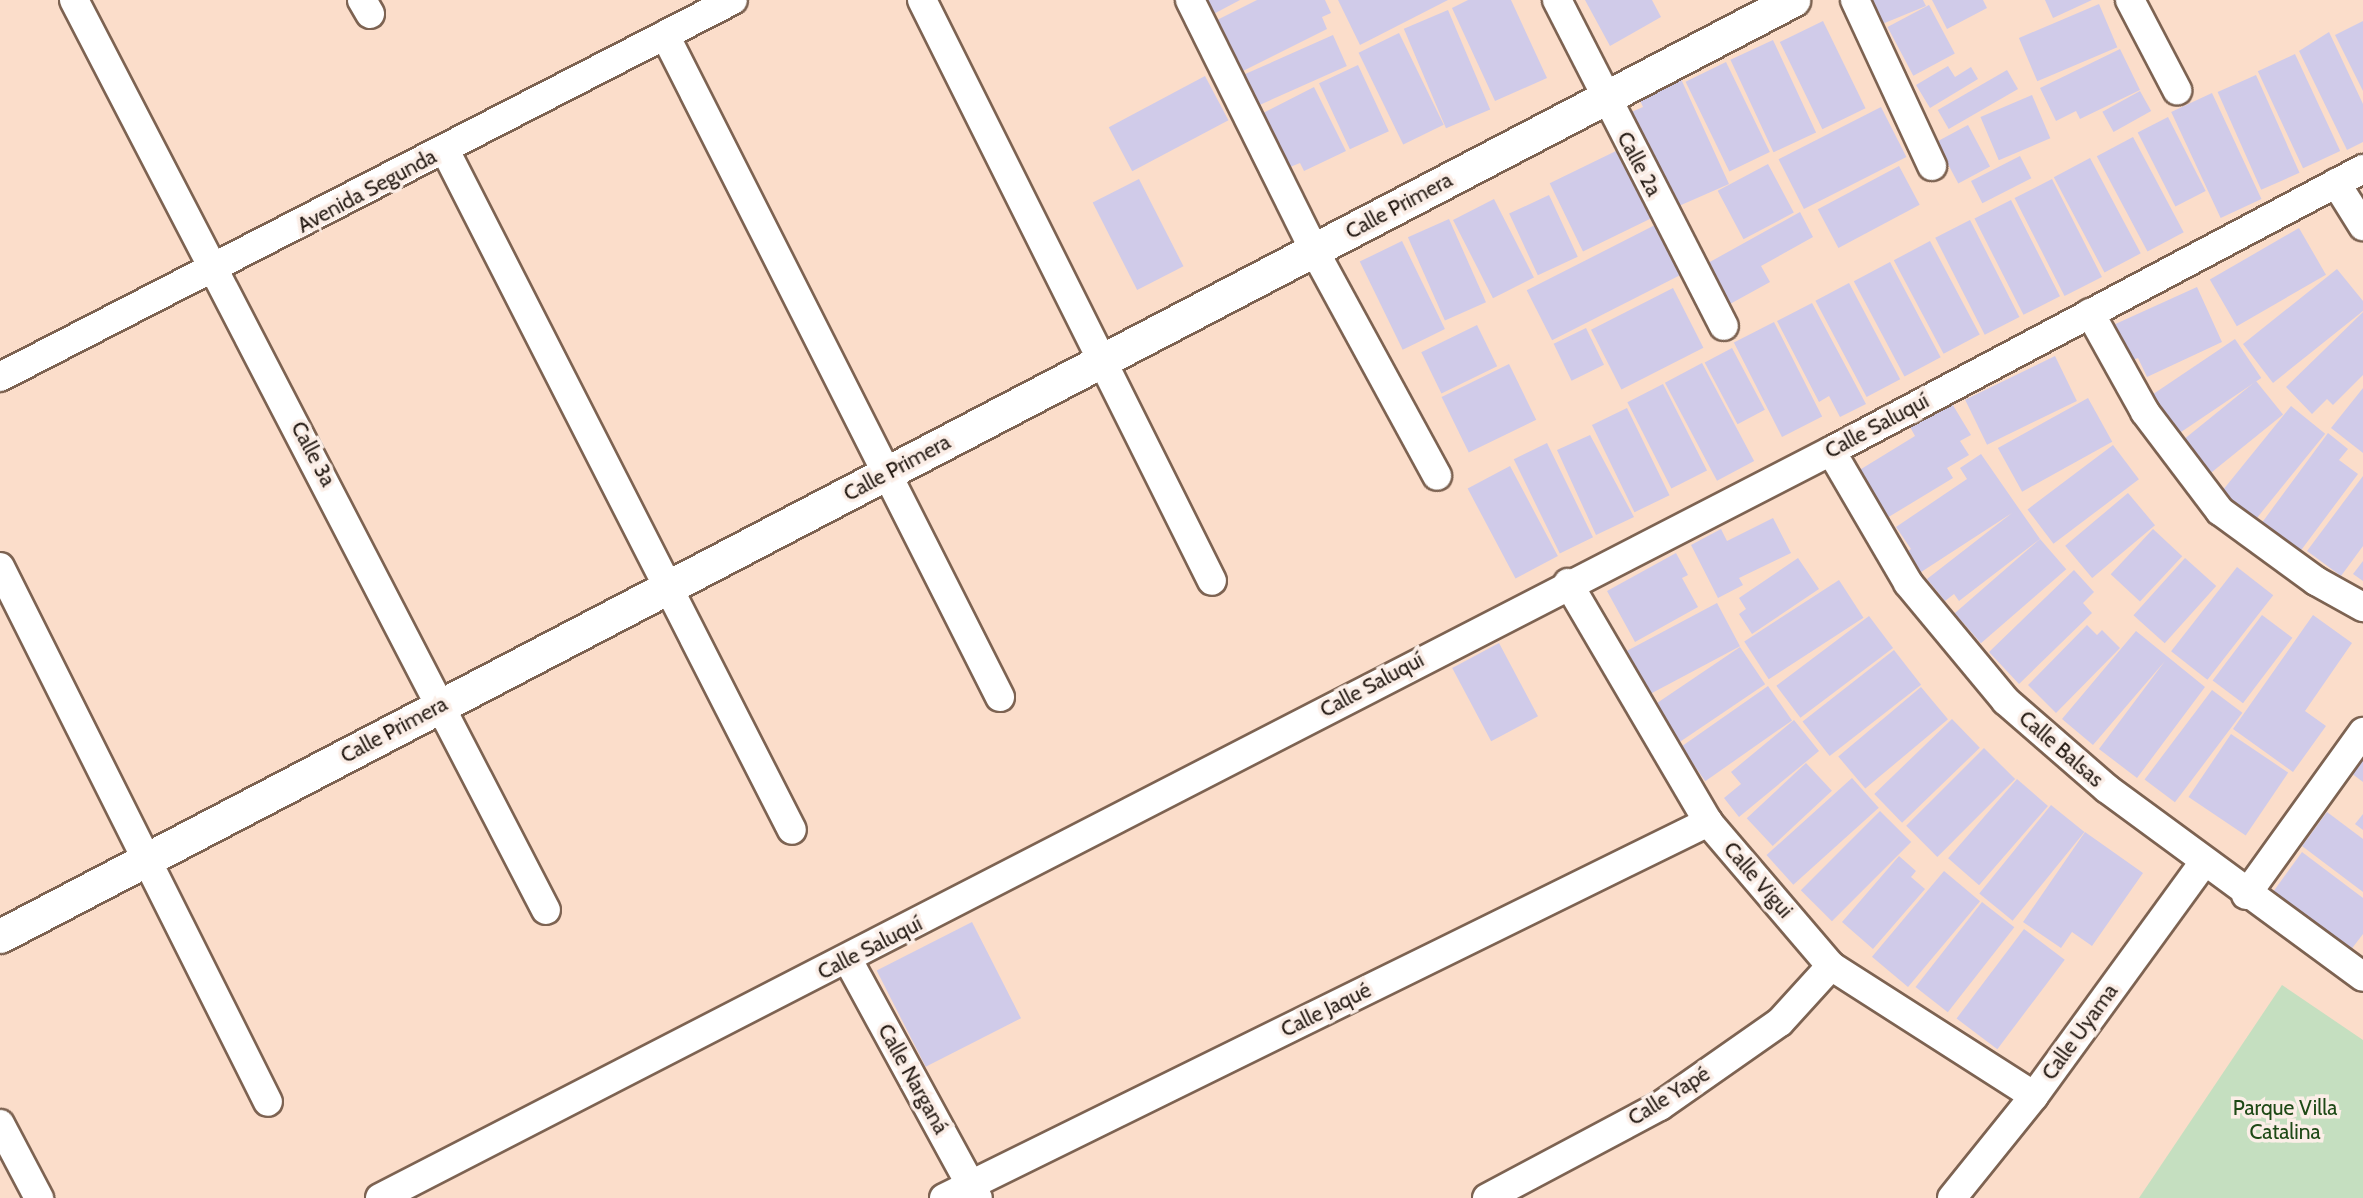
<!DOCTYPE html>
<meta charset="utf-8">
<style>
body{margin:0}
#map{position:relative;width:2363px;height:1198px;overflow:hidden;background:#fbddca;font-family:Cabin,sans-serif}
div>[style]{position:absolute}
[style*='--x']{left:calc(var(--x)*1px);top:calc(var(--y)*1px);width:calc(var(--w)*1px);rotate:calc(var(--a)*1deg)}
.green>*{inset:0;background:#c5dfc0}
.building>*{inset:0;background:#d0cbe9;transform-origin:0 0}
.roads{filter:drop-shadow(2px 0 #7d6352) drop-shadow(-2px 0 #7d6352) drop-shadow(0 2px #7d6352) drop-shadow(0 -2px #7d6352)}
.minor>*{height:28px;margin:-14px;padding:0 14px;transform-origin:14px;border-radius:14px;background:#fff}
.tertiary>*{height:33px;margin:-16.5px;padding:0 16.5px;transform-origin:16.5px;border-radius:16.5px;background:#fff}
span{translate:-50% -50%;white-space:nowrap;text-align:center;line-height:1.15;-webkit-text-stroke:7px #fbeee7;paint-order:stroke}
.street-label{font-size:21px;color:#261c15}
.park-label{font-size:21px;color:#1e4916}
</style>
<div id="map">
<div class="green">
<div style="clip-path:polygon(2282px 985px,2363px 1040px,2363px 1198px,2139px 1198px)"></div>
</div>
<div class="building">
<div style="clip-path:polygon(1197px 0,1240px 0,1206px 18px)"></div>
<div style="clip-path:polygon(1257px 0,1325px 0,1331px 13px,1322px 17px,1327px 29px,1237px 74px,1211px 23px)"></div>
<div style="clip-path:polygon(1338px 0,1448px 0,1360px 45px)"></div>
<div style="clip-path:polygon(1468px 0,1511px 0,1547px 78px,1495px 101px,1452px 8px)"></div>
<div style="clip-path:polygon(1585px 0,1652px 0,1661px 17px,1610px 46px)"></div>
<div style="clip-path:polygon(1864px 0,1923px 0,1926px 6px,1875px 27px)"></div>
<div style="clip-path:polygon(1932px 0,1983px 0,1987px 8px,1947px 29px)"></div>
<div style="clip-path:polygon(2045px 0,2092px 0,2053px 18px)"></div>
<div style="left:2099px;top:4px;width:47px;height:87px;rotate:67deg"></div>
<div style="left:1929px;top:5px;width:55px;height:47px;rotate:62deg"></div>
<div style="left:1448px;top:10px;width:108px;height:48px;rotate:67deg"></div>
<div style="left:1823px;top:21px;width:97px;height:48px;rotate:64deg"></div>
<div style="clip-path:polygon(2363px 21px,2363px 91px,2335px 35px)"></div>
<div style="clip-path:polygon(2329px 32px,2363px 104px,2363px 142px,2347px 150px,2299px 51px)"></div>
<div style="left:1399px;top:33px;width:102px;height:45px;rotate:64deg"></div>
<div style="left:1333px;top:35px;width:34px;height:98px;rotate:66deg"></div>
<div style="left:1773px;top:40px;width:102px;height:47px;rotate:65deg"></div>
<div style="clip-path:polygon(2120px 49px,2140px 90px,2080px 119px,2076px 111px,2056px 121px,2040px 88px)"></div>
<div style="left:2295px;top:54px;width:107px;height:41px;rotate:65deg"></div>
<div style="left:1726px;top:62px;width:100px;height:45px;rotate:64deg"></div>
<div style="left:1358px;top:65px;width:73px;height:43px;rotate:65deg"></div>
<div style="clip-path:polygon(1948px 66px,1955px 77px,1971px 67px,1978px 79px,1930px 108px,1916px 85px)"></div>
<div style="left:2007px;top:70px;width:22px;height:80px;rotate:60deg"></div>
<div style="left:2256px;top:75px;width:107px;height:42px;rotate:66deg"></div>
<div style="left:1205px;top:76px;width:50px;height:109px;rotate:62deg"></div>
<div style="clip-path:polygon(1681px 79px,1729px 184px,1672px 209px,1629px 113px,1643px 107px,1639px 98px)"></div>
<div style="clip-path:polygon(1314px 87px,1346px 151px,1304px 171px,1300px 163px,1290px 167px,1263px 113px)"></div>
<div style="left:2140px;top:91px;width:23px;height:43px;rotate:61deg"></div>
<div style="left:2212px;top:93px;width:117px;height:45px;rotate:65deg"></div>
<div style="left:2032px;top:95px;width:47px;height:56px;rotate:67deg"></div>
<div style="left:1881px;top:107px;width:56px;height:115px;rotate:63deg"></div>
<div style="left:2168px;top:117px;width:83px;height:34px;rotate:63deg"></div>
<div style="left:1968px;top:125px;width:47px;height:36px;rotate:62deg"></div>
<div style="left:2133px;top:137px;width:108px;height:41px;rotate:62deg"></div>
<div style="left:1618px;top:150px;width:76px;height:76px;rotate:64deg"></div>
<div style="left:2020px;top:156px;width:25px;height:55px;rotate:63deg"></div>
<div style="left:2090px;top:158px;width:108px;height:41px;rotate:62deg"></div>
<div style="left:1768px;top:164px;width:55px;height:57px;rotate:62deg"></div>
<div style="left:1899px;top:166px;width:44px;height:92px;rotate:62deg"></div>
<div style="left:1139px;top:179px;width:98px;height:52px;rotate:63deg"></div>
<div style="left:2052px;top:179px;width:110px;height:42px;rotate:63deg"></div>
<div style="left:1549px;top:195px;width:68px;height:44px;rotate:65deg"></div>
<div style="left:1494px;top:199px;width:88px;height:46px;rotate:63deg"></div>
<div style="left:2011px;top:200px;width:108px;height:41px;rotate:63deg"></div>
<div style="clip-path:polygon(1800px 212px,1813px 237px,1761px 266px,1770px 282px,1730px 304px,1708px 263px)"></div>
<div style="left:1449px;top:219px;width:91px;height:45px;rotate:66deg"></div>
<div style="left:1970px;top:220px;width:109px;height:39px;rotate:63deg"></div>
<div style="left:1655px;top:225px;width:56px;height:144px;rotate:63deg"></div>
<div style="left:2299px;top:228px;width:54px;height:103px;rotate:60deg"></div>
<div style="left:1402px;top:241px;width:98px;height:47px;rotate:64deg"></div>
<div style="left:1930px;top:241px;width:106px;height:41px;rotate:62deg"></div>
<div style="left:1890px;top:262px;width:108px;height:41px;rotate:62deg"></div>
<div style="clip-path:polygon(2337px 269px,2363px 301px,2363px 311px,2273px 383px,2243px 344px)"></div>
<div style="left:1849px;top:283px;width:109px;height:38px;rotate:62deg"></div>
<div style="clip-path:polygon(2197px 287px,2222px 342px,2147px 377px,2138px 358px,2128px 362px,2111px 326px)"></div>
<div style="left:1673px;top:288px;width:67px;height:92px;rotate:63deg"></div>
<div style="clip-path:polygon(1812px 303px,1866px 404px,1840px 417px,1829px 396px,1819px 402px,1777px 321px)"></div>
<div style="clip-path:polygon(2363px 312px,2363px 375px,2333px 405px,2327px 399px,2312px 414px,2286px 387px)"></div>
<div style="left:1774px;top:322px;width:106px;height:45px;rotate:63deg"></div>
<div style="left:1477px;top:325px;width:46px;height:62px;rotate:64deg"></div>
<div style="left:1586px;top:328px;width:41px;height:36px;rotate:64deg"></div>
<div style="left:2235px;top:339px;width:47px;height:99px;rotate:56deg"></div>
<div style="left:1732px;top:348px;width:70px;height:31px;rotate:62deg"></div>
<div style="left:2055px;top:356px;width:50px;height:100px;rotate:64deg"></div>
<div style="left:1702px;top:363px;width:111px;height:42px;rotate:62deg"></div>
<div style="left:1509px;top:364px;width:62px;height:75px;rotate:64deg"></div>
<div style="left:2256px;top:381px;width:43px;height:99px;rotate:51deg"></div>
<div style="left:1663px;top:384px;width:97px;height:40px;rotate:63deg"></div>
<div style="clip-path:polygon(2363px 388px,2363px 453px,2331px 428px)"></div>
<div style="left:2088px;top:398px;width:50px;height:103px;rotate:61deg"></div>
<div style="clip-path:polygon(1951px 402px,1971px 435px,1960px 441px,1969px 455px,1947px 468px,1953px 478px,1882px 521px,1853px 474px,1915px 436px,1910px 427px)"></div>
<div style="left:2291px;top:406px;width:44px;height:112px;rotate:39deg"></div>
<div style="left:1627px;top:408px;width:97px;height:39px;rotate:64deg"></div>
<div style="clip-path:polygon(2328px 433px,2348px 449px,2339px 460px,2358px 474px,2299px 553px,2261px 524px)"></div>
<div style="clip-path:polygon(1590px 435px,1634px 517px,1596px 535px,1557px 450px)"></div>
<div style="left:1547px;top:443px;width:105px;height:37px;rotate:64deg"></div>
<div style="left:2113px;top:445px;width:43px;height:107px;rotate:53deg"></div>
<div style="clip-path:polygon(1981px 454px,2040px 539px,1959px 601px,1954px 594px,1945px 601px,1927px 579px,2012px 513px,1915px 576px,1901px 556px,1911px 549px,1896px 527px,1967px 479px,1960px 468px)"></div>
<div style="left:1510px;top:466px;width:102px;height:48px;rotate:62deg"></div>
<div style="clip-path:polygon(2363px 476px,2363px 546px,2341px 576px,2307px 551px)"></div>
<div style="left:2128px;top:493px;width:42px;height:82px;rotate:50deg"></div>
<div style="clip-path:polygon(1773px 518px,1791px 553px,1739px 578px,1743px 585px,1718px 598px,1691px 545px,1721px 529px,1727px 541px)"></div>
<div style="left:2153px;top:529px;width:40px;height:62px;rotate:43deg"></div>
<div style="left:2040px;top:539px;width:40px;height:113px;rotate:49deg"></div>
<div style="clip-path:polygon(1676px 553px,1688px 575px,1682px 578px,1698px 607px,1635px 642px,1607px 591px)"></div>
<div style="clip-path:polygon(1798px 558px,1819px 589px,1752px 634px,1739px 614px,1746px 609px,1739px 598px)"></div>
<div style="left:2185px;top:558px;width:42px;height:77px;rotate:42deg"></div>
<div style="clip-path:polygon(2363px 561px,2363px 581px,2353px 574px)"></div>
<div style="left:2237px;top:567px;width:46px;height:107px;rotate:38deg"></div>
<div style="clip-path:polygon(2074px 570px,2094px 592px,2083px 603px,2092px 613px,2019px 684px,1989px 652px)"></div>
<div style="left:1839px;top:580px;width:45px;height:113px;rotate:57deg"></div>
<div style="left:1717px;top:603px;width:49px;height:106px;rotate:62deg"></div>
<div style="left:2262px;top:615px;width:38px;height:82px;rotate:37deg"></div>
<div style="clip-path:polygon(2313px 615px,2352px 643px,2305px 711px,2326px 726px,2293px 772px,2233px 729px)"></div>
<div style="left:1869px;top:616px;width:40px;height:116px;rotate:53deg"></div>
<div style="clip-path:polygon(2087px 625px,2097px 635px,2102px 630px,2120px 648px,2056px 713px,2028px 685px)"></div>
<div style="clip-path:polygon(2136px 631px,2205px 687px,2137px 778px,2099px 749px,2165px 661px,2093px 745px,2062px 719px)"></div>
<div style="left:1499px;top:643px;width:83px;height:53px;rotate:62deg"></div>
<div style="left:1740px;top:647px;width:45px;height:104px;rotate:56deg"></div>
<div style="left:1894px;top:650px;width:44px;height:116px;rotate:52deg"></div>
<div style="left:1768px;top:686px;width:42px;height:106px;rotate:55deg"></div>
<div style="left:1921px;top:687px;width:42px;height:108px;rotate:50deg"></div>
<div style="left:2212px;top:690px;width:38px;height:112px;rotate:37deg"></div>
<div style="left:1952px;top:719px;width:40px;height:108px;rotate:46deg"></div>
<div style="clip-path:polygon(1794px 720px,1819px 751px,1739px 817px,1724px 798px,1741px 784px,1731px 772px)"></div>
<div style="left:2231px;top:734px;width:69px;height:76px;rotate:34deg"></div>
<div style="left:1984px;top:748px;width:44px;height:110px;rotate:45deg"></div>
<div style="clip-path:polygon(2363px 749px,2363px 782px,2347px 770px)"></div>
<div style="left:1806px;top:763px;width:38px;height:81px;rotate:47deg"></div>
<div style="left:1852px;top:778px;width:40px;height:115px;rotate:48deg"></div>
<div style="left:2017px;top:779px;width:41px;height:105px;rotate:41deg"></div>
<div style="left:2051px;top:805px;width:43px;height:114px;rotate:39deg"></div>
<div style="left:1880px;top:811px;width:44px;height:112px;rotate:45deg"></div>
<div style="clip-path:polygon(2327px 812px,2363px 839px,2363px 892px,2302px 846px)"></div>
<div style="clip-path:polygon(2363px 814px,2363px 830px,2355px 824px)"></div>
<div style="clip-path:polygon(2085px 832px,2143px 873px,2092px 946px,2072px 932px,2061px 948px,2023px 922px)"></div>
<div style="clip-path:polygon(2302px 852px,2363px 898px,2363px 934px,2350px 951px,2273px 892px)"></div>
<div style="clip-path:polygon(1899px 856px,1916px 871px,1911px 877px,1925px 889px,1873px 949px,1842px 922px)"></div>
<div style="left:1944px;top:871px;width:47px;height:112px;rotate:40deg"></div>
<div style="left:1982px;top:902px;width:41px;height:108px;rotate:38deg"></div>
<div style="left:972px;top:922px;width:108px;height:107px;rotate:63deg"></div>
<div style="left:2024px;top:929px;width:51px;height:112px;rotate:37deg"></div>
</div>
<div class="roads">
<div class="minor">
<div style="--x:74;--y:0;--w:1025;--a:62.59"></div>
<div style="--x:362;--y:0;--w:16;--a:60"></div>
<div style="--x:922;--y:0;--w:649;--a:63.47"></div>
<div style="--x:1190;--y:0;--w:279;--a:63.6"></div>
<div style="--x:1314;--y:250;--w:257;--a:61.4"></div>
<div style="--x:1557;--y:0;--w:366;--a:62.9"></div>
<div style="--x:1855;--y:0;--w:183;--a:65.1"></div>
<div style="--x:2130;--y:0;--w:102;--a:62.4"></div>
<div style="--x:665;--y:35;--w:742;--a:63.16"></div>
<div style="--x:445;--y:150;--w:763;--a:62.97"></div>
<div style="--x:2336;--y:183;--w:51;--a:57.9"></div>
<div style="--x:2090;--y:313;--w:113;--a:60.9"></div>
<div style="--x:2145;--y:412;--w:124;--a:52.9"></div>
<div style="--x:2220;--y:511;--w:119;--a:36.1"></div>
<div style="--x:2316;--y:581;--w:54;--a:29"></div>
<div style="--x:0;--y:377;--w:824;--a:-27.22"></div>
<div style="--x:1831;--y:451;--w:153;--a:59.7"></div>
<div style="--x:1908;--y:583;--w:153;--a:50.3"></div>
<div style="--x:2006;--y:701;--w:133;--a:41"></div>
<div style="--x:2106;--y:788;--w:319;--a:36.3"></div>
<div style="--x:0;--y:567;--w:598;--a:63.39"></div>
<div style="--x:1568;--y:583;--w:277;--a:59.6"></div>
<div style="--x:1708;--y:822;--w:189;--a:49.5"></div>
<div style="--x:1831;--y:966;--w:241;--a:32.6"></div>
<div style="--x:2246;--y:895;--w:201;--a:-54.3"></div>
<div style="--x:848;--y:960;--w:271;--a:61.4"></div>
<div style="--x:0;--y:1124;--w:84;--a:62.2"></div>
<div style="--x:380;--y:1198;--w:1632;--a:-27.24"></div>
<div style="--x:1831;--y:451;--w:602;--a:-27.93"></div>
<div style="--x:944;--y:1198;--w:852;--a:-26.2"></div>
<div style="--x:1487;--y:1198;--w:196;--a:-28"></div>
<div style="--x:1660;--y:1106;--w:146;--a:-35"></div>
<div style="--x:1780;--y:1022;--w:76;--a:-47.7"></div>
<div style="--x:1952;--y:1198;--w:131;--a:-51.2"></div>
<div style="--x:2034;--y:1096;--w:288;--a:-54"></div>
</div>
<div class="tertiary">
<div style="--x:0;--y:936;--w:2023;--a:-27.57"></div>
</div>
</div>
<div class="street-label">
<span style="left:1639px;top:164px;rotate:62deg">Calle 2a</span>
<span style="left:367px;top:191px;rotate:-28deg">Avenida Segunda</span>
<span style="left:1399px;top:206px;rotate:-28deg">Calle Primera</span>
<span style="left:1877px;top:426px;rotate:-28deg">Calle Saluquí</span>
<span style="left:313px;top:454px;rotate:62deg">Calle 3a</span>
<span style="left:897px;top:468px;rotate:-28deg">Calle Primera</span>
<span style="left:1372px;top:685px;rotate:-28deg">Calle Saluquí</span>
<span style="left:394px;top:730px;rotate:-28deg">Calle Primera</span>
<span style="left:2061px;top:749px;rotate:41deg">Calle Balsas</span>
<span style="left:1758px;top:880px;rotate:49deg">Calle Vigui</span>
<span style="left:870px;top:948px;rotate:-27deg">Calle Saluquí</span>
<span style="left:1326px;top:1010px;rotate:-26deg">Calle Jaqué</span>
<span style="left:2080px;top:1032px;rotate:-54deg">Calle Uyama</span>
<span style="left:913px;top:1079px;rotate:61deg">Calle Narganá</span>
<span style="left:1669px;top:1096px;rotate:-32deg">Calle Yapé</span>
</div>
<div class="park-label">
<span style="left:2285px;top:1120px">Parque Villa<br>Catalina</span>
</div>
</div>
